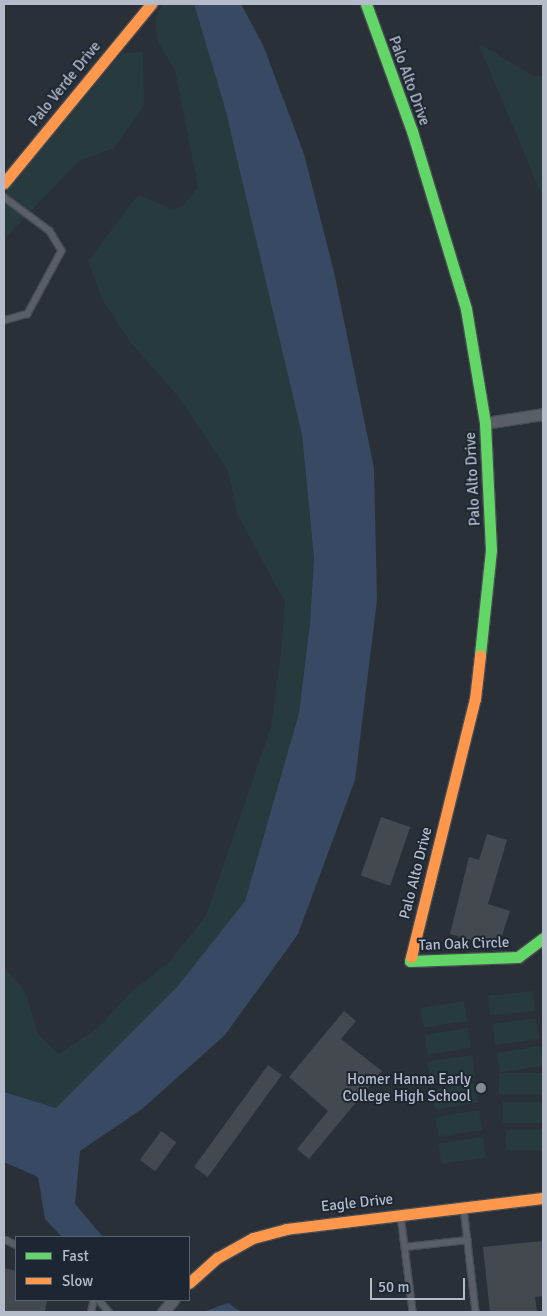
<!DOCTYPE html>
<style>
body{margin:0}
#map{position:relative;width:547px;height:1316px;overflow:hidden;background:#2a3038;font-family:Signika,sans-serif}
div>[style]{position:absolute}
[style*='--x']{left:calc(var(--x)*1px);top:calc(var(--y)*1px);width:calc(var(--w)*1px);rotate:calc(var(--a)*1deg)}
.green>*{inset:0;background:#273a3e;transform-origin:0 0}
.water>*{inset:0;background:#384963}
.building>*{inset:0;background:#444950;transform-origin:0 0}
.roads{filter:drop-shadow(1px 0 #484c53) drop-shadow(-1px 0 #484c53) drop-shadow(0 1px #484c53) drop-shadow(0 -1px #484c53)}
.lane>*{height:5.5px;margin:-2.75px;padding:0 2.75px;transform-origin:2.75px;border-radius:2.75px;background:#5a5e66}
.street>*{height:11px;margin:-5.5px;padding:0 5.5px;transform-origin:5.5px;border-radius:5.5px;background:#5a5e66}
.fast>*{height:11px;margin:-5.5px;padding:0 5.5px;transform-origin:5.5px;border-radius:5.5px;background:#63d668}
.slow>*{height:11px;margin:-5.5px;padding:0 5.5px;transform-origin:5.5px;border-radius:5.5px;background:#ff974d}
.dots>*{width:14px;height:14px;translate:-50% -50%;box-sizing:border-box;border:2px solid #1d2633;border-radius:50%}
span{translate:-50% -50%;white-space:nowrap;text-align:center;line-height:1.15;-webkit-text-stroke:4px #1d2633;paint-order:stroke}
.street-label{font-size:15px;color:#b4bcc9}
.poi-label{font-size:15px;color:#b4bcc9}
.right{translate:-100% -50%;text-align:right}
.frame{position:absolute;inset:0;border:5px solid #b4bcc9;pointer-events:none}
.legend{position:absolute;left:15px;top:1236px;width:175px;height:65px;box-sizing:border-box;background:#1d2633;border:1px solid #59626f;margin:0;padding:6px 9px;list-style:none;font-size:15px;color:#b4bcc9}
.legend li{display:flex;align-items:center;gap:10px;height:25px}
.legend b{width:25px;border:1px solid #59626f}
.scale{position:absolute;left:370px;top:1278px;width:95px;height:22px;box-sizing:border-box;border:2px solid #b4bcc9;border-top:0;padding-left:6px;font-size:15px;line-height:18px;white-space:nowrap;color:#b4bcc9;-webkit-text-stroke:4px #1d2633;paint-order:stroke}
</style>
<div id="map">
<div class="green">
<div style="clip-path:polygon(162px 4px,194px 4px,225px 108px,302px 435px,314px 558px,310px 622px,299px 713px,245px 901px,177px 987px,56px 1108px,4px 1092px,4px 968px,25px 991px,38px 1034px,59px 1054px,99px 1027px,131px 992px,168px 963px,206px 916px,271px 727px,281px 652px,285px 602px,237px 514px,228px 471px,180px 399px,131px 343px,102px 299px,88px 261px,138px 195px,173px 209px,183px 206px,198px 187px,175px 70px,158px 42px,155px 19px)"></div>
<div style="clip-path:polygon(478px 43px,534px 76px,543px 77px,543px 198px)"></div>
<div style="clip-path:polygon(143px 52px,144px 106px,114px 148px,79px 161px,4px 239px,4px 194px,122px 53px)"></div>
<div style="left:533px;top:991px;width:20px;height:45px;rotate:84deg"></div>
<div style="left:464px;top:1001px;width:20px;height:44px;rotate:81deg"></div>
<div style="left:536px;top:1018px;width:21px;height:44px;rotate:82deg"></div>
<div style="left:468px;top:1028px;width:20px;height:44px;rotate:81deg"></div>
<div style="left:540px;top:1046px;width:20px;height:44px;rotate:81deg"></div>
<div style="left:472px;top:1055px;width:21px;height:45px;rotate:82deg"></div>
<div style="left:543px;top:1073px;width:21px;height:44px;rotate:90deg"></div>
<div style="left:475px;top:1083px;width:20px;height:44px;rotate:81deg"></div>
<div style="left:543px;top:1102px;width:21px;height:40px;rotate:90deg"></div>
<div style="left:479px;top:1110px;width:20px;height:44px;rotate:81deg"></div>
<div style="left:543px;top:1130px;width:20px;height:37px;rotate:90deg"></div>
<div style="left:483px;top:1137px;width:21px;height:45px;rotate:82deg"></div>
</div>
<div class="water">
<div style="clip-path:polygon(194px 4px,241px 4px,263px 45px,304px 154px,334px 272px,374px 468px,377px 600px,355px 780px,298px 934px,225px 1035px,142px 1109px,80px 1151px,75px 1204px,103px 1237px,62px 1237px,45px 1219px,38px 1177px,4px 1162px,4px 1092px,56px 1108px,177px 987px,245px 901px,299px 713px,310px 623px,314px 558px,302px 435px,225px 108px)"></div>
<div style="clip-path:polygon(228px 1303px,241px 1312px,203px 1312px)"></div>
</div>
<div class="building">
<div style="left:381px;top:817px;width:31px;height:62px;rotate:19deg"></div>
<div style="clip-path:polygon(487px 834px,507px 840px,488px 904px,510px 911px,498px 948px,450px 934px,469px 857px,479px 860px)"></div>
<div style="clip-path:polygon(344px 1011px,356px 1021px,341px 1039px,382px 1071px,309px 1159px,297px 1149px,328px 1111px,289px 1077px)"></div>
<div style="left:268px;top:1065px;width:17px;height:126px;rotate:36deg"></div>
<div style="left:161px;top:1131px;width:19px;height:36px;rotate:36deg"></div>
<div style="clip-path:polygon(543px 1241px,543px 1296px,535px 1297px,537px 1312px,490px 1312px,483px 1247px)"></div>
<div style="clip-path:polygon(4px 1268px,16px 1271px,16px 1300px,47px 1300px,45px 1312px,4px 1312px)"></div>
</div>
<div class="roads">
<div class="lane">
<div style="--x:4;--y:197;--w:57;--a:36.5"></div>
<div style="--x:50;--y:231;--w:23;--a:59"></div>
<div style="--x:62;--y:251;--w:72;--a:118.4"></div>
<div style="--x:28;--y:314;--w:25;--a:164"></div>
<div style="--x:464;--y:1208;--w:105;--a:83.4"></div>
<div style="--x:401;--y:1215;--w:98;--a:82.9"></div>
<div style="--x:6;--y:1240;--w:11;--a:27"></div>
<div style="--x:405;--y:1247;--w:63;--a:-6.3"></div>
<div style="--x:99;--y:1300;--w:16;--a:50"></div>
<div style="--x:91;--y:1312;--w:12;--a:-76"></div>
</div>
<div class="street">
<div style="--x:485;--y:423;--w:59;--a:-8.8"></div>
<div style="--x:163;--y:1312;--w:16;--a:-50"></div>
</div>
<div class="fast">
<div style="--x:366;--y:4;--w:135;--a:70.1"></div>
<div style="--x:412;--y:131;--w:186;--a:73.1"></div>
<div style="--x:466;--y:309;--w:116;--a:80.5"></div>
<div style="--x:485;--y:423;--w:127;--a:87.3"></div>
<div style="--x:491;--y:550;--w:106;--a:96"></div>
<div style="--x:411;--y:957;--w:4;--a:104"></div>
<div style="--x:410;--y:961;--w:108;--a:-2.1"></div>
<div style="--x:518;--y:957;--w:31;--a:-37"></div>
</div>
<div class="slow">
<div style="--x:4;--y:183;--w:232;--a:-50.6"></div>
<div style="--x:411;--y:957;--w:266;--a:-76.1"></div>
<div style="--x:475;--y:699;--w:44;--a:-83.5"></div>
<div style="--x:189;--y:1283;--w:38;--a:-42"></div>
<div style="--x:217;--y:1258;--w:41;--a:-29.1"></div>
<div style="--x:253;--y:1238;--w:34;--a:-15"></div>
<div style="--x:286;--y:1229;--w:259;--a:-6.9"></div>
</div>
</div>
<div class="dots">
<div style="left:481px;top:1088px;background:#848b96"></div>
</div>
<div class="street-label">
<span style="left:409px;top:81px;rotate:70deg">Palo Alto Drive</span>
<span style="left:65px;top:84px;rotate:-51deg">Palo Verde Drive</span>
<span style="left:473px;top:479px;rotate:-93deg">Palo Alto Drive</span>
<span style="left:416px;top:873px;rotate:-76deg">Palo Alto Drive</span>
<span style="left:464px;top:944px;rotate:-2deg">Tan Oak Circle</span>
<span style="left:357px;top:1203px;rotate:-6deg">Eagle Drive</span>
</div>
<div class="poi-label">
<span class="right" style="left:471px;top:1088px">Homer Hanna Early<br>College High School</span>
</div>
<div class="frame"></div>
<ul class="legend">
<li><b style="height:6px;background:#63d668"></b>Fast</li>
<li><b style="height:6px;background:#ff974d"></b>Slow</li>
</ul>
<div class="scale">50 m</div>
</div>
